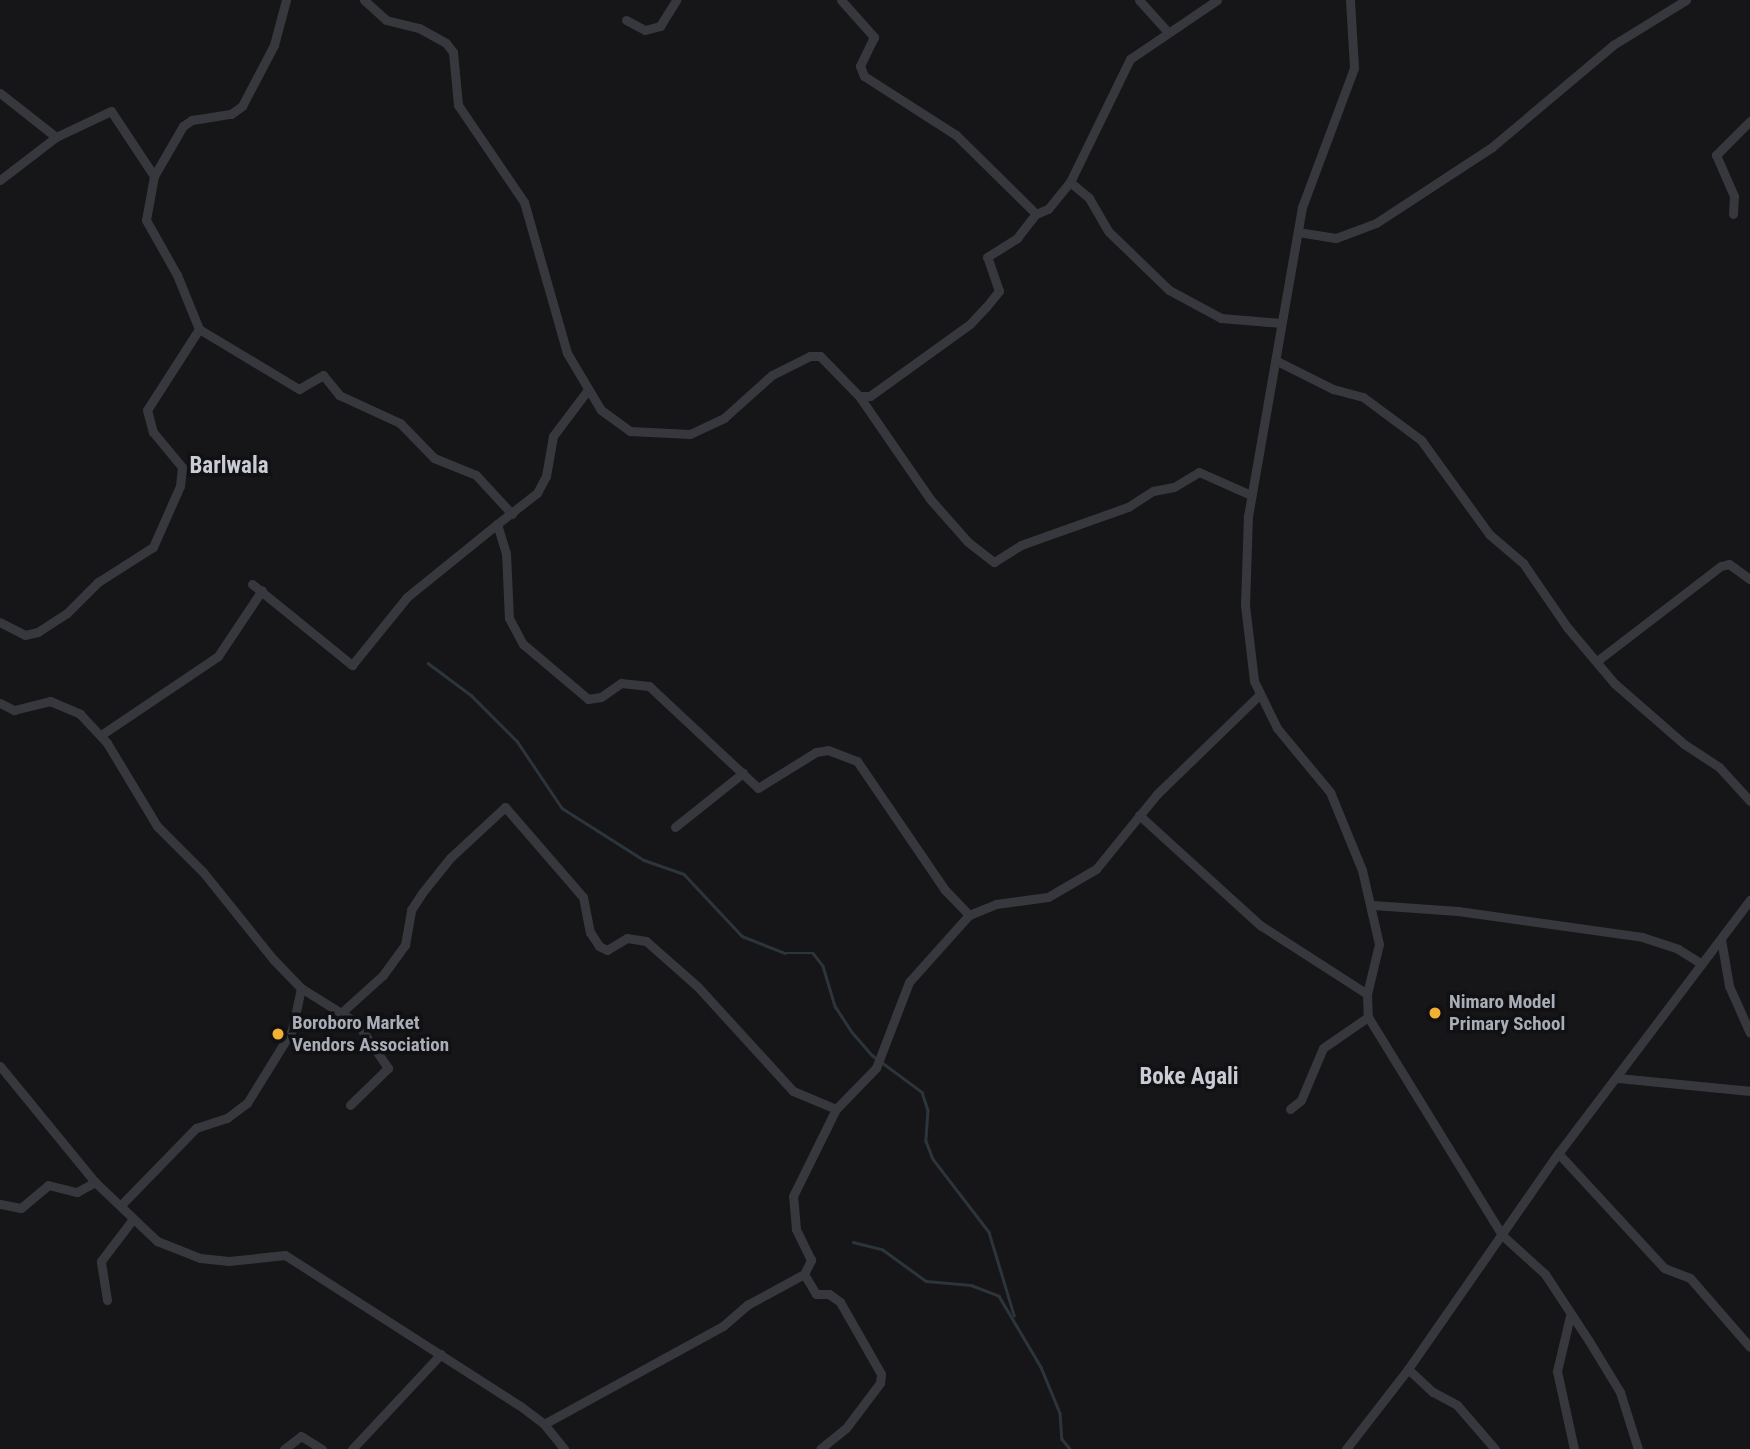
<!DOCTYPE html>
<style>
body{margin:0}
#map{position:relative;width:1750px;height:1449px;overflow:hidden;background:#161618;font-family:"Roboto Condensed",sans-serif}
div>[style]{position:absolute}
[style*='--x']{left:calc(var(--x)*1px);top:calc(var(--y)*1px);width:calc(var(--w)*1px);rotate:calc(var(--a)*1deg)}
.stream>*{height:2.5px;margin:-1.25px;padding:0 1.25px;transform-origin:1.25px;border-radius:1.25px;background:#2c353c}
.minor>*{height:9px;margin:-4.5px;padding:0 4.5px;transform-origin:4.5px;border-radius:4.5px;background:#37383d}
.dots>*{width:19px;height:19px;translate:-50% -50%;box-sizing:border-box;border:4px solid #111113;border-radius:50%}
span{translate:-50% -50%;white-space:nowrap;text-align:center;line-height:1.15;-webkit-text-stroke:7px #111113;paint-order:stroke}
.poi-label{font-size:19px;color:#a8adb8;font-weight:700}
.left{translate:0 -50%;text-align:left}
.quarter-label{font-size:23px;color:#c9ccd4;font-weight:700}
</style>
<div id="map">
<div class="stream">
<div style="--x:428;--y:663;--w:54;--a:36.7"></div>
<div style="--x:471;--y:695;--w:65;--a:45"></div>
<div style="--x:517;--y:741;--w:81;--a:56.1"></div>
<div style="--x:562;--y:808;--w:97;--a:32.4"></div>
<div style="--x:644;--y:860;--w:42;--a:19.3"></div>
<div style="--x:684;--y:874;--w:85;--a:46.9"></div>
<div style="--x:742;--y:936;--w:46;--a:21.6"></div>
<div style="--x:785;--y:953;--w:28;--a:0"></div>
<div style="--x:813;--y:953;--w:16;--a:52"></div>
<div style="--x:823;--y:966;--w:42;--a:73.3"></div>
<div style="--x:835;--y:1006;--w:31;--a:57"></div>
<div style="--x:852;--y:1032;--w:30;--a:49"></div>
<div style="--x:872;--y:1055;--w:62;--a:36.5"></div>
<div style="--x:922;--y:1092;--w:19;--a:72"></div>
<div style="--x:928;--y:1110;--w:31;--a:94"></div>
<div style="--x:926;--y:1141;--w:19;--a:69"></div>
<div style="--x:933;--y:1159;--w:92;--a:52.5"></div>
<div style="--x:989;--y:1232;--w:87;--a:73.2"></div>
<div style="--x:853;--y:1242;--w:30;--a:14"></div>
<div style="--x:882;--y:1249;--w:54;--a:36"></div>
<div style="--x:926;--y:1281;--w:45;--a:5.1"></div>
<div style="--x:971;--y:1285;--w:30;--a:21"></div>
<div style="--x:999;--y:1296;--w:82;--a:59.4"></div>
<div style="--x:1041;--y:1367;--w:50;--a:67.6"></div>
<div style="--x:1060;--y:1413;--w:26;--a:86"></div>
<div style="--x:1062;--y:1439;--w:13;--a:51"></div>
</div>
<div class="minor">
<div style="--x:364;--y:0;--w:30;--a:42"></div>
<div style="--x:386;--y:20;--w:34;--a:14"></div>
<div style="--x:419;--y:28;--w:31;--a:29"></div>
<div style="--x:446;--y:43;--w:11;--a:52"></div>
<div style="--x:453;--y:52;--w:53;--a:84.6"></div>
<div style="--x:458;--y:105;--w:117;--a:55.8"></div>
<div style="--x:524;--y:202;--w:157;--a:74.1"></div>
<div style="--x:567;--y:353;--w:66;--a:59.2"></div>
<div style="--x:601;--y:410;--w:36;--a:36"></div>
<div style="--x:630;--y:431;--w:60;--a:2.9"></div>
<div style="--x:690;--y:434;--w:38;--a:-25"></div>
<div style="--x:724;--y:418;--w:64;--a:-41.9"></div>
<div style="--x:772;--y:375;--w:42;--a:-26.6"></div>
<div style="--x:810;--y:356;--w:10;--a:0"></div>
<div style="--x:820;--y:356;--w:56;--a:45.7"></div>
<div style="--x:859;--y:396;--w:11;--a:0"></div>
<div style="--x:870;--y:396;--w:123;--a:-35.8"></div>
<div style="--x:970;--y:324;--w:23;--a:-47"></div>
<div style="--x:986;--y:307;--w:21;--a:-51"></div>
<div style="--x:999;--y:291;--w:36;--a:-109"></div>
<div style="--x:987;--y:257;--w:36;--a:-32"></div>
<div style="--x:1017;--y:238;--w:31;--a:-52"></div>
<div style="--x:841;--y:0;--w:50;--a:48.3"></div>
<div style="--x:874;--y:37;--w:32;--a:116"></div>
<div style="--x:860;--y:66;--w:11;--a:68"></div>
<div style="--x:864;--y:76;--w:109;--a:32.7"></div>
<div style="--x:956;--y:135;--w:112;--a:44.6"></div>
<div style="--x:1036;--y:214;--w:13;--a:-23"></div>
<div style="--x:1048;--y:209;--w:35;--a:-51"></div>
<div style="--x:1070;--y:182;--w:137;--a:-64"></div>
<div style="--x:1130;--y:59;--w:105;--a:-34.1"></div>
<div style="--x:1139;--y:0;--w:42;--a:47.9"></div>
<div style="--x:1350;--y:0;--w:68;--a:86.6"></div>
<div style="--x:1354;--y:68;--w:148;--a:110.5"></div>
<div style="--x:1302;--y:207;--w:313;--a:99.9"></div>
<div style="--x:1248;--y:515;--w:90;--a:91.9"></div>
<div style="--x:1245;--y:605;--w:77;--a:83.2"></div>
<div style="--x:1254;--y:681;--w:52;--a:63.9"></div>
<div style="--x:1277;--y:728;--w:83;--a:50.4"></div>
<div style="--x:1330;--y:792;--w:84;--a:67.7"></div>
<div style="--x:1362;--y:870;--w:76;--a:77.1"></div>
<div style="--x:1379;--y:944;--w:51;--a:103.5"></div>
<div style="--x:1367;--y:994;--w:23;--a:88"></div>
<div style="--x:1368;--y:1017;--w:256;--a:58.4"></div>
<div style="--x:1502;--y:1235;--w:58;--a:42.2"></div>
<div style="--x:1545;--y:1274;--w:80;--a:56.7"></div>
<div style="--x:1589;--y:1341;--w:60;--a:58.7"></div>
<div style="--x:1620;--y:1392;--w:60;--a:72.5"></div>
<div style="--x:626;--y:20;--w:21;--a:28"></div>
<div style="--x:645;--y:30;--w:16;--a:-15"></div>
<div style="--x:660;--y:26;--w:31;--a:-58"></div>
<div style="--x:0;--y:93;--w:71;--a:38.2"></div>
<div style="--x:56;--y:137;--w:61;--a:-25.3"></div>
<div style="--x:111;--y:111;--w:78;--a:56.5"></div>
<div style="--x:154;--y:176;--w:45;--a:100.3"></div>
<div style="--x:146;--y:220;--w:63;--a:60.6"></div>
<div style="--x:177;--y:275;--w:58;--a:67.8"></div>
<div style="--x:199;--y:329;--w:96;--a:122.7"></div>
<div style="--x:147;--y:410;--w:23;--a:75"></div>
<div style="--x:153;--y:432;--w:45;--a:50.4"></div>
<div style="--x:182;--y:467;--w:19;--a:96"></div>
<div style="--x:180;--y:486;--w:67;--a:113.9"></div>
<div style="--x:153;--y:547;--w:65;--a:147.5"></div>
<div style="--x:98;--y:582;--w:44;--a:135"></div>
<div style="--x:67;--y:613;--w:35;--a:147"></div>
<div style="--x:38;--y:632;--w:13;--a:167"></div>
<div style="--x:25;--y:635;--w:28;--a:-153"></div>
<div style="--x:154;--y:176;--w:58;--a:-59.9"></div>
<div style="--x:183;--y:126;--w:11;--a:-34"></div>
<div style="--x:192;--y:120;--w:39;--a:-9"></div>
<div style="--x:231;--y:114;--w:14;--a:-36"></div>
<div style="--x:242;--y:106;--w:69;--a:-62.3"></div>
<div style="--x:274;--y:45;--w:47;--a:-75.1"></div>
<div style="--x:0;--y:180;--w:71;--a:-37.5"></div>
<div style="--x:1070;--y:182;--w:25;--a:40"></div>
<div style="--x:1089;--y:198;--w:39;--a:60"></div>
<div style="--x:1109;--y:232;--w:83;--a:44"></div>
<div style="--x:1169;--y:290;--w:59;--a:28.3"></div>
<div style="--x:1221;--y:318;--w:60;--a:4.8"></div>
<div style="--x:1733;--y:214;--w:18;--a:-87"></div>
<div style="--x:1734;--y:196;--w:45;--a:-113.7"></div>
<div style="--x:1716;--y:155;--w:48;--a:-45"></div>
<div style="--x:1298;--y:232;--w:38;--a:9"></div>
<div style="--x:1336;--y:238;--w:43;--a:-20.6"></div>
<div style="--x:1376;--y:223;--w:139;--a:-33.2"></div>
<div style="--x:1492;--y:147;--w:158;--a:-40.1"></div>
<div style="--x:1613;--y:45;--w:86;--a:-31.7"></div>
<div style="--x:199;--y:329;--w:117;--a:31"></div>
<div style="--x:299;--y:389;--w:28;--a:-30"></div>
<div style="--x:323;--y:375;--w:26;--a:51"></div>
<div style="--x:339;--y:395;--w:67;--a:24.7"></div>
<div style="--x:400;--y:423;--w:49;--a:45.8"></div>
<div style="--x:434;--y:458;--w:45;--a:22"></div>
<div style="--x:476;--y:475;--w:53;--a:47.3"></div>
<div style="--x:1277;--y:361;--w:63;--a:26.6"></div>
<div style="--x:1333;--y:389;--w:31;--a:15"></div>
<div style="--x:1363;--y:397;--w:72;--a:36.6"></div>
<div style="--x:1421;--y:440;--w:116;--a:54.1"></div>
<div style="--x:1489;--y:534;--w:45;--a:40.5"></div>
<div style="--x:1523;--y:563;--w:78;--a:55.5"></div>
<div style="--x:1567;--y:627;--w:73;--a:50"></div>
<div style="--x:1614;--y:683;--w:93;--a:41.1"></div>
<div style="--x:1684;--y:744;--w:42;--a:33.3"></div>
<div style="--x:1719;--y:767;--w:46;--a:47.6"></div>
<div style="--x:587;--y:391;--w:56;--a:127.1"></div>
<div style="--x:553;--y:436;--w:41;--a:99.9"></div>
<div style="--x:546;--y:476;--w:19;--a:118"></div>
<div style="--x:537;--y:493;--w:51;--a:142.2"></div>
<div style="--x:497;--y:524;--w:30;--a:73"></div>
<div style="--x:506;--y:553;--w:65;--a:87.4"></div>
<div style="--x:509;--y:618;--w:30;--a:62"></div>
<div style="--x:523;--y:644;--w:85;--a:40.2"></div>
<div style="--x:588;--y:699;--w:13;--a:-9"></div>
<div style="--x:601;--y:697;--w:24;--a:-35"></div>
<div style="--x:621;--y:683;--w:28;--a:6"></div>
<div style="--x:649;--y:686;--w:149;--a:43.1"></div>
<div style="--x:758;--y:788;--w:68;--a:-31.8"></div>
<div style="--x:816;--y:752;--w:12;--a:-9"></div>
<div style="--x:828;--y:750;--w:31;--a:21"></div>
<div style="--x:857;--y:761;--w:156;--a:55.7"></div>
<div style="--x:945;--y:890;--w:35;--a:46"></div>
<div style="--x:859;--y:396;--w:125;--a:55.4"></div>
<div style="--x:930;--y:499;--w:57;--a:48.5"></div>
<div style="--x:968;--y:542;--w:33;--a:38"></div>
<div style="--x:994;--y:562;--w:32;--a:-32"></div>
<div style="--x:1021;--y:545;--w:114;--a:-19.6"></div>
<div style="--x:1128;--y:507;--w:30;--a:-33"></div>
<div style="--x:1153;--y:491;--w:21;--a:-11"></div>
<div style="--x:1174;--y:487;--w:29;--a:-31"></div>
<div style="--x:1199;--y:472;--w:57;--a:23.9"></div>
<div style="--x:252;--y:584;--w:129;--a:39"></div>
<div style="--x:352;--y:665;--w:87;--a:-51"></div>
<div style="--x:407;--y:597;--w:116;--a:-39"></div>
<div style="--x:1597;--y:661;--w:156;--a:-37.5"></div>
<div style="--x:1721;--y:566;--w:8;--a:-14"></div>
<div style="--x:1729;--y:564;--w:26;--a:36"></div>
<div style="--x:0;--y:703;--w:16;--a:27"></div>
<div style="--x:14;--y:710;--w:37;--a:-14"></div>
<div style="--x:50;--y:701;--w:33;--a:23"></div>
<div style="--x:80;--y:714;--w:40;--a:47"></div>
<div style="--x:107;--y:743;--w:97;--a:58.9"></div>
<div style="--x:157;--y:826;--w:65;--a:45"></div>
<div style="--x:203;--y:872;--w:112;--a:51.2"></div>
<div style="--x:273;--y:959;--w:40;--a:46"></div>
<div style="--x:301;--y:988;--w:66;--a:32"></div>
<div style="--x:357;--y:1023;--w:55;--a:55.4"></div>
<div style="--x:388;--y:1068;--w:53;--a:135.8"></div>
<div style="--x:101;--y:735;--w:141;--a:-34"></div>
<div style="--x:218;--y:656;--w:79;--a:-56.3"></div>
<div style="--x:1139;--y:815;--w:164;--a:42.3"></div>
<div style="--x:1260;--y:925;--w:127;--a:32.8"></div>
<div style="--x:675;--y:827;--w:87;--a:-38.5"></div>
<div style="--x:1373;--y:905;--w:85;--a:4"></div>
<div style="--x:1458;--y:911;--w:186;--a:8"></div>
<div style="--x:1642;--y:937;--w:38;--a:18"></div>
<div style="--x:1678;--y:949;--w:28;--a:32"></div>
<div style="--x:1721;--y:939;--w:48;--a:80.3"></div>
<div style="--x:1729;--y:986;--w:51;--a:65.9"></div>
<div style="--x:341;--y:1013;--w:57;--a:-42.1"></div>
<div style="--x:383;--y:975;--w:37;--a:-54"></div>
<div style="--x:405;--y:945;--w:36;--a:-80"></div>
<div style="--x:411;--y:910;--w:20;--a:-57"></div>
<div style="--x:422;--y:893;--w:45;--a:-51.3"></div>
<div style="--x:450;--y:858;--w:75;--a:-42.8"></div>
<div style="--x:505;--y:807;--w:119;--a:49.1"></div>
<div style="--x:583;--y:897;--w:36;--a:79"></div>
<div style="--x:590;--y:932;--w:17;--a:57"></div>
<div style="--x:599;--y:946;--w:9;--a:27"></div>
<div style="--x:607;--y:950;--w:23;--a:-31"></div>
<div style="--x:627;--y:938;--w:19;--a:9"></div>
<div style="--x:646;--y:941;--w:69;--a:41.5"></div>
<div style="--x:698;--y:987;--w:141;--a:47.6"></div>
<div style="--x:793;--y:1091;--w:47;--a:22.7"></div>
<div style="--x:0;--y:1066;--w:150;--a:50.7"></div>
<div style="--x:95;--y:1182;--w:86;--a:43.6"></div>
<div style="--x:157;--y:1241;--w:46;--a:21.6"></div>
<div style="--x:200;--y:1258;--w:29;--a:6"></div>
<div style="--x:229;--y:1261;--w:56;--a:-6.1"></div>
<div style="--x:285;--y:1255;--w:278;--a:32.7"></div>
<div style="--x:519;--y:1405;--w:31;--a:37"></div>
<div style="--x:544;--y:1424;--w:32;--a:51"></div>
<div style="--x:1618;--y:1078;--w:133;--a:5.6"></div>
<div style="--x:1290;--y:1109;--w:14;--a:-39"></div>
<div style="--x:1301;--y:1100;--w:56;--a:-67.1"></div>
<div style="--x:1323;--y:1048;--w:55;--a:-34.6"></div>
<div style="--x:1558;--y:1153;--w:156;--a:47.3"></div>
<div style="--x:1664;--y:1268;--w:28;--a:21"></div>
<div style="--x:1690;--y:1278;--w:91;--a:49"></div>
<div style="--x:0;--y:1204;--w:21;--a:11"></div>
<div style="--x:21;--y:1208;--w:35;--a:-40"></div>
<div style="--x:48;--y:1185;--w:30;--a:14"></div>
<div style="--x:77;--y:1192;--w:21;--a:-29"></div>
<div style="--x:121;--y:1205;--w:107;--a:-45.8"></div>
<div style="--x:196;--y:1128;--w:33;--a:-18"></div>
<div style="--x:227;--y:1118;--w:25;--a:-37"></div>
<div style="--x:247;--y:1103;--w:86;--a:-58.3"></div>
<div style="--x:292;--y:1030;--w:43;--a:-77.9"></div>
<div style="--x:804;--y:1274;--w:23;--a:59"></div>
<div style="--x:816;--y:1294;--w:13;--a:0"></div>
<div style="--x:829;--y:1294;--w:14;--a:36"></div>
<div style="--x:840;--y:1302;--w:83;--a:60.3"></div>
<div style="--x:881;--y:1374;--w:9;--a:96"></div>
<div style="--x:880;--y:1383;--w:56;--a:127.1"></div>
<div style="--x:846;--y:1428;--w:33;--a:141"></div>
<div style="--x:107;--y:1300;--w:39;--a:-99"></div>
<div style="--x:101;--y:1261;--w:53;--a:-52.7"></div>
<div style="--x:1570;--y:1316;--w:57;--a:103.3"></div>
<div style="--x:1557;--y:1371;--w:80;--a:77.7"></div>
<div style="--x:1408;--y:1369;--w:34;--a:43"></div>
<div style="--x:1433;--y:1392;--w:27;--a:28"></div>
<div style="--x:1457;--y:1405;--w:58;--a:49.2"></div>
<div style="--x:544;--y:1424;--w:204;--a:-28.7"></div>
<div style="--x:723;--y:1326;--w:32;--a:-41"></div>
<div style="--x:747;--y:1305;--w:65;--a:-28.5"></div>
<div style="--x:804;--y:1274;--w:16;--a:-63"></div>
<div style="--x:811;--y:1260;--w:34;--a:-116"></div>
<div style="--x:796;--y:1229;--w:33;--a:-95"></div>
<div style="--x:793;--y:1196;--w:97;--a:-63.7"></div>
<div style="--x:836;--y:1109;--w:57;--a:-45.7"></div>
<div style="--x:876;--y:1068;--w:92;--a:-69"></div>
<div style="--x:909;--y:982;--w:90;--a:-48.2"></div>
<div style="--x:969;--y:915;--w:29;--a:-22"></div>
<div style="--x:996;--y:904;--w:52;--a:-7.7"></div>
<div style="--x:1048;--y:897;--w:56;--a:-30.3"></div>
<div style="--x:1096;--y:869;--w:97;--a:-50.9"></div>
<div style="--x:1157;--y:794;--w:141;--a:-44.1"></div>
<div style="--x:284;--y:1449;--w:21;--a:-37"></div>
<div style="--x:301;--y:1436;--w:25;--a:32"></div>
<div style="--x:352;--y:1449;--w:130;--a:-46.9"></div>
<div style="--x:1346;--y:1449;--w:101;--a:-52.2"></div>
<div style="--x:1408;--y:1369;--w:256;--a:-55.2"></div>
<div style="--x:1554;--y:1159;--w:325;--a:-52.9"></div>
</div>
<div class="dots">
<div style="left:1435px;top:1013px;background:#f2b134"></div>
<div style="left:278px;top:1034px;background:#f2b134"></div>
</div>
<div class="poi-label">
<span class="left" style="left:1449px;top:1013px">Nimaro Model<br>Primary School</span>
<span class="left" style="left:292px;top:1034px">Boroboro Market<br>Vendors Association</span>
</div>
<div class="quarter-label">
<span style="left:229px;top:466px">Barlwala</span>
<span style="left:1189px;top:1077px">Boke Agali</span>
</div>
</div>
